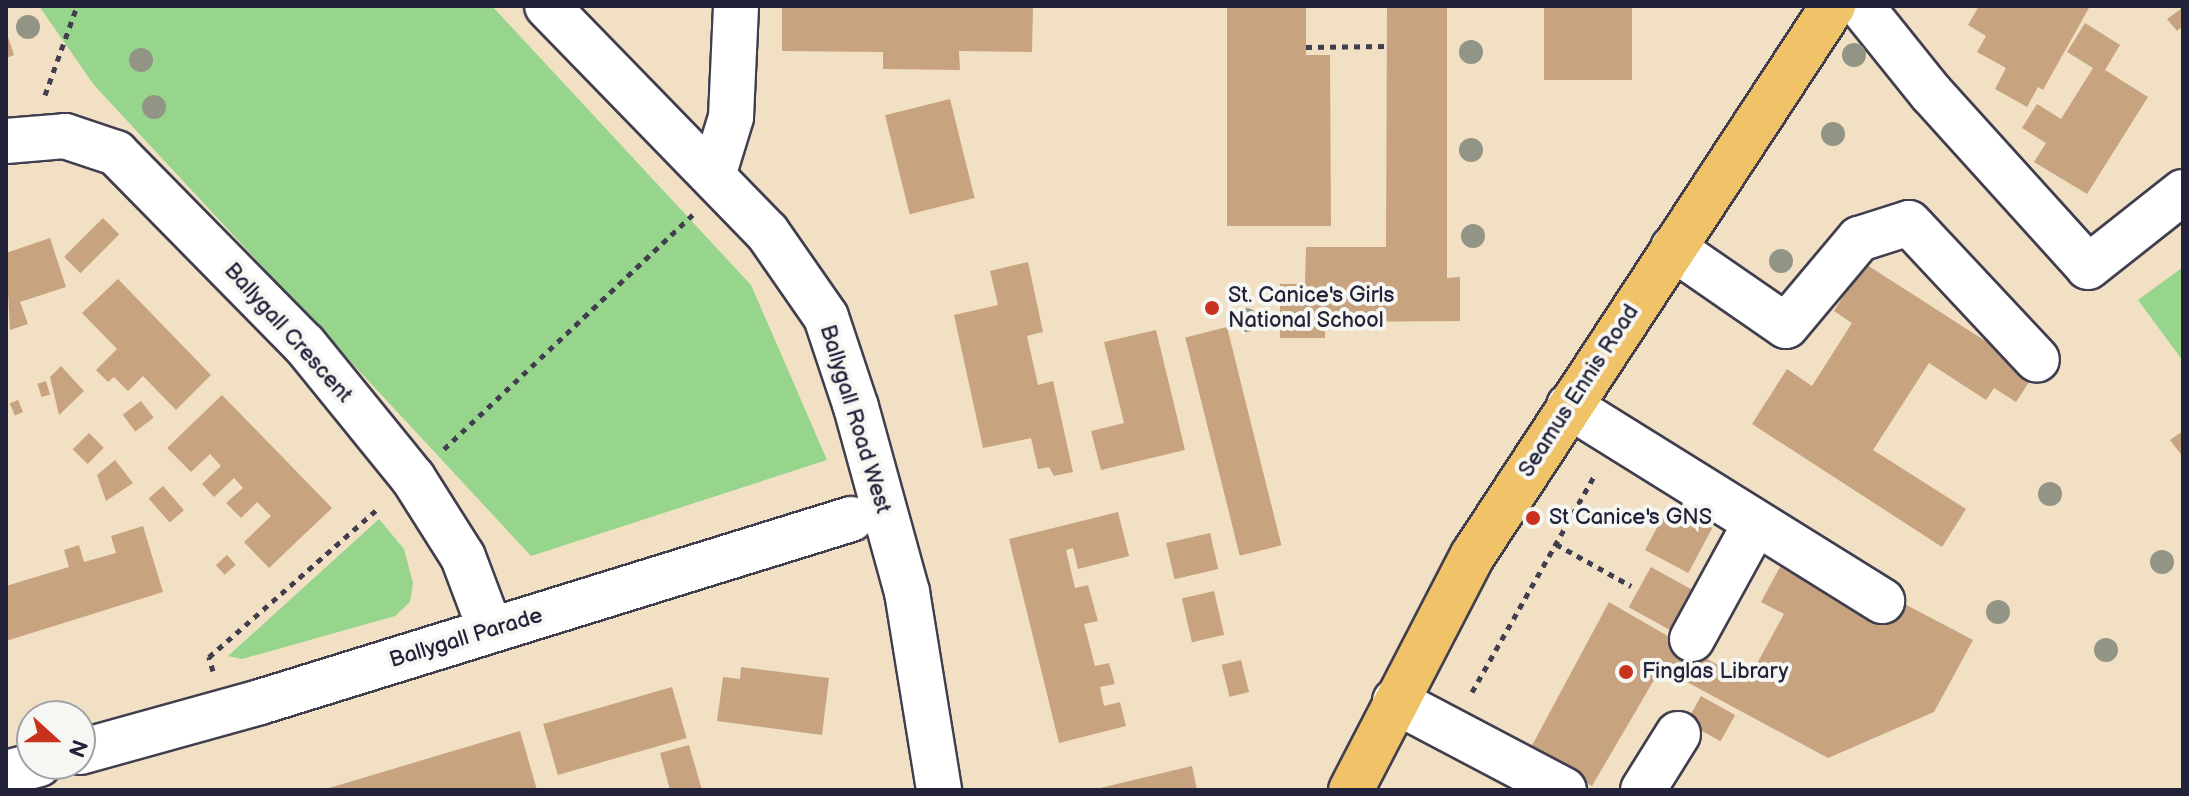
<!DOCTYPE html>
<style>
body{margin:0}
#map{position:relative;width:2189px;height:796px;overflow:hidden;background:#f1e0c4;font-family:"Balsamiq Sans",sans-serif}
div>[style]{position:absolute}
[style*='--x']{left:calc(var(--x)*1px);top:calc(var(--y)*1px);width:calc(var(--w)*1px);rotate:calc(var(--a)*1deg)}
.green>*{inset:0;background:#96d58b}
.building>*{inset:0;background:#c8a37f;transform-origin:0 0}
.path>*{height:5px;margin-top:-2.5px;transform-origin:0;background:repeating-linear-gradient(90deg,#413e50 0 6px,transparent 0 12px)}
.roads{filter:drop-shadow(2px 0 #413e50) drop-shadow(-2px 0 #413e50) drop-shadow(0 2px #413e50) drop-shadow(0 -2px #413e50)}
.minor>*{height:44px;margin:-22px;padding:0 22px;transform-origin:22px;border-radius:22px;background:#fff}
.major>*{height:44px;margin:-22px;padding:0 22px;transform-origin:22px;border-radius:22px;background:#f1c369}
.trees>*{width:24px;height:24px;margin:-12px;border-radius:50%;background:#929586}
.dots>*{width:22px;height:22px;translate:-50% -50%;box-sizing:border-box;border:4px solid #f6f6f2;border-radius:50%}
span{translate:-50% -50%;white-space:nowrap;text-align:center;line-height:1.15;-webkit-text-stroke:8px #f6f6f2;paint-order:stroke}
.poi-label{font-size:22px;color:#22223b}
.left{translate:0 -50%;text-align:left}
.street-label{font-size:22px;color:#22223b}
.frame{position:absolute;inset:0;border:8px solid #22223b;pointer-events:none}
.north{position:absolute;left:16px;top:700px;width:80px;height:80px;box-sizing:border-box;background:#f6f6f2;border:2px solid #a1a1a9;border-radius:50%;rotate:111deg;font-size:22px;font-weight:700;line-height:32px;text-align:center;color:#22223b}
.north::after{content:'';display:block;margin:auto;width:28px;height:36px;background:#c8321e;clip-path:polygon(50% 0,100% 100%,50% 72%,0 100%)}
</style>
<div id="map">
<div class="green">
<div style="clip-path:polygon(39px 6px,492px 6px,751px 285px,827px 460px,531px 556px,94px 85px)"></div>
<div style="clip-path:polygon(2183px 267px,2183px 361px,2138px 300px)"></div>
<div style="clip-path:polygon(379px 519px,404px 549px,413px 583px,410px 602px,395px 616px,242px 659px,228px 656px)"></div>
</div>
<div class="building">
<div style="clip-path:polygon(782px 6px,1033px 6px,1032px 52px,959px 51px,960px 70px,883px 69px,883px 52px,782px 51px)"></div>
<div style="clip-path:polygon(1227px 6px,1306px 6px,1306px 55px,1330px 55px,1331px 226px,1227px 226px)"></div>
<div style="clip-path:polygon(1387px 6px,1447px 6px,1447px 278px,1460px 277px,1460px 321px,1325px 322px,1325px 338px,1280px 338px,1280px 284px,1305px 284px,1306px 247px,1386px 247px)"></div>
<div style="left:1544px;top:6px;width:88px;height:74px"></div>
<div style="clip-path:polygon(1979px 6px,2090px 6px,2043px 90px,2038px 87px,2027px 107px,1995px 89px,2006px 68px,1977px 52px,1986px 36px,1968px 25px)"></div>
<div style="clip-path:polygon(2182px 8px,2183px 26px,2177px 31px,2167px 19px)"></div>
<div style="clip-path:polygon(2085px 23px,2120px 45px,2105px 70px,2148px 97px,2087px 194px,2034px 162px,2046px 143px,2022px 128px,2037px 104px,2061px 119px,2093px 68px,2067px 52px)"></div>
<div style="clip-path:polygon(6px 31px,14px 55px,6px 58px)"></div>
<div style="left:950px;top:99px;width:102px;height:67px;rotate:76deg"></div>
<div style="left:103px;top:218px;width:23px;height:55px;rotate:45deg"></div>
<div style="clip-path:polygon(50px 238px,66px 287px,20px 302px,28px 324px,10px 330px,6px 253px)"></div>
<div style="clip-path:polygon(1028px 262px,1043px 332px,1027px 336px,1038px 385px,1053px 381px,1073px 472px,1054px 476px,1049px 467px,1038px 469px,1031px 438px,983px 448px,954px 315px,998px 305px,990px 271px)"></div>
<div style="clip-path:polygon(1864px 263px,2035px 373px,2016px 402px,1994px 388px,1986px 400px,1929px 363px,1873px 450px,1966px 509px,1942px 547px,1752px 424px,1787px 369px,1812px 386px,1852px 323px,1834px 311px)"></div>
<div style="clip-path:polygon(118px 279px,211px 375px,176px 410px,143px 376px,128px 391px,114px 377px,108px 382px,96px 370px,117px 349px,82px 313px)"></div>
<div style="left:1227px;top:327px;width:225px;height:43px;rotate:76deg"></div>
<div style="clip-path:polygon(1156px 330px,1185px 450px,1101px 470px,1091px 431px,1124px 423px,1104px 342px)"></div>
<div style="clip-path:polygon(61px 366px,84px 391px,59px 415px,50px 377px)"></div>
<div style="left:46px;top:381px;width:14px;height:9px;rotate:73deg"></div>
<div style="clip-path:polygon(222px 395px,332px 508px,269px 568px,244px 542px,271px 516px,257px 502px,241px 518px,226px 503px,243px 488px,234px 478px,214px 497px,202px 484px,221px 466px,210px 454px,191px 472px,167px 448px)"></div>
<div style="left:18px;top:400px;width:13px;height:9px;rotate:67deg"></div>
<div style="left:141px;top:401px;width:21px;height:23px;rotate:53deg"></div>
<div style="clip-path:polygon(2183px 431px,2183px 457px,2170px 440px)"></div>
<div style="left:89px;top:433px;width:21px;height:23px;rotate:45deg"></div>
<div style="clip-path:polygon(115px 460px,133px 483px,106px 501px,97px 475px)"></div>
<div style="left:163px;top:486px;width:32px;height:19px;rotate:49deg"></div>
<div style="left:1669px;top:505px;width:49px;height:51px;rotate:28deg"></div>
<div style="clip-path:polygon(1118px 512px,1129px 556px,1078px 569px,1073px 548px,1066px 550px,1075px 588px,1088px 585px,1098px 621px,1084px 624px,1095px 666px,1109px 663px,1115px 684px,1100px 687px,1104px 706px,1120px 702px,1126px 726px,1059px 743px,1009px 539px)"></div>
<div style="clip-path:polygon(143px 526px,163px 592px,6px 641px,6px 586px,69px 567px,64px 550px,79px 545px,84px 562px,116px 553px,111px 536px)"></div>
<div style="left:1210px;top:533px;width:37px;height:45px;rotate:77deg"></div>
<div style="left:227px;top:555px;width:13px;height:15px;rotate:48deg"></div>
<div style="left:1651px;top:567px;width:48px;height:46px;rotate:29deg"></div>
<div style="clip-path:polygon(1780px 567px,1884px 623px,1897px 600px,1973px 640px,1934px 712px,1828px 758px,1661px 668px,1592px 786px,1529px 751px,1609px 602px,1747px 682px,1784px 614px,1761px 602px)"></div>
<div style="left:1214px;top:591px;width:45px;height:33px;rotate:77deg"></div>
<div style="left:1241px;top:660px;width:33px;height:20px;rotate:76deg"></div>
<div style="clip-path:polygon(741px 667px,829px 678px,822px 735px,717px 721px,723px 677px,740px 679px)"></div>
<div style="left:672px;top:687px;width:53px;height:134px;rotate:74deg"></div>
<div style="left:1701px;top:696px;width:39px;height:30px;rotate:29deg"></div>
<div style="clip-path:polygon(520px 731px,537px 790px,329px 790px,329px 788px)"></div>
<div style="clip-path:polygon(689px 745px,702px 790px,670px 790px,660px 753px)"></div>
<div style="clip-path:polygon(1192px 766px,1197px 790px,1097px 790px,1096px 789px)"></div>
</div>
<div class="path">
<div style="--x:1306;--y:47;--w:81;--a:-0.7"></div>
<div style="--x:45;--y:95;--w:95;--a:-70.2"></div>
<div style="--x:444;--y:449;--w:342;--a:-43.3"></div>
<div style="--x:1556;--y:544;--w:86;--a:29.2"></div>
<div style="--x:213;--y:671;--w:15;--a:-106"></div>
<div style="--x:209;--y:657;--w:227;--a:-41.3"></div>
<div style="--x:1472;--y:692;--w:249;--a:-60.5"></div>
</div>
<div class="roads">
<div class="minor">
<div style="--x:547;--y:6;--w:315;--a:45.8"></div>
<div style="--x:767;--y:232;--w:103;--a:55.2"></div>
<div style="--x:826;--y:317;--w:95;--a:71.6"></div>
<div style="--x:856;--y:407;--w:192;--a:74.6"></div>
<div style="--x:907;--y:592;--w:201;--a:80.8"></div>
<div style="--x:1861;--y:6;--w:112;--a:51.2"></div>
<div style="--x:1931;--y:93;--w:234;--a:47.9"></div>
<div style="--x:2088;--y:267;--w:121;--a:-38.3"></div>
<div style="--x:6;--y:141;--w:59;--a:-4.8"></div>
<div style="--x:65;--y:136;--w:54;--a:18.4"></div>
<div style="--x:116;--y:153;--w:268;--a:45.5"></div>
<div style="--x:304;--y:344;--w:173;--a:50.9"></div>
<div style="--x:413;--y:478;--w:93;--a:57.7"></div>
<div style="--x:463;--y:557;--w:77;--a:69.4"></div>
<div style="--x:713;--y:176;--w:62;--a:-73"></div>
<div style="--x:731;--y:117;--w:111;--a:-87.4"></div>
<div style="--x:1673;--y:248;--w:137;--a:34.6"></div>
<div style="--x:1786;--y:326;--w:114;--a:-50"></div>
<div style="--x:1859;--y:239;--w:52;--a:-17.7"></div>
<div style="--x:1909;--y:223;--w:187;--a:46.9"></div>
<div style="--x:1569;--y:406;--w:369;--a:31.9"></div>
<div style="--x:1692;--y:639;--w:131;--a:-61.3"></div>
<div style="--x:1395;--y:701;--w:191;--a:27.8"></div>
<div style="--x:80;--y:752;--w:187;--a:-15.5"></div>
<div style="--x:260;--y:702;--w:619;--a:-17.2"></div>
<div style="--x:6;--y:773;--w:34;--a:-15"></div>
<div style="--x:1643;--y:790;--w:66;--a:-58"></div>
</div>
<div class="major">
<div style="--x:1351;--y:790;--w:265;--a:-62.6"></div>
<div style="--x:1473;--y:555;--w:657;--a:-56.75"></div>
</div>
</div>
<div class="trees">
<div style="left:28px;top:27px"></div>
<div style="left:1471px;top:52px"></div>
<div style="left:1854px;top:55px"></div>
<div style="left:141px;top:60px"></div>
<div style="left:154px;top:107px"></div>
<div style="left:1833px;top:134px"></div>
<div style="left:1471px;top:150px"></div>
<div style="left:1473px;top:236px"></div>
<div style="left:1781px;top:261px"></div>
<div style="left:1246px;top:320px"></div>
<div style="left:2050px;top:494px"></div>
<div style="left:2162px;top:562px"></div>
<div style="left:1998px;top:612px"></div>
<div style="left:2106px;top:650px"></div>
</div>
<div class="dots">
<div style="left:1212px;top:308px;background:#c8321e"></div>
<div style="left:1533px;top:518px;background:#c8321e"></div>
<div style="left:1626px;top:672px;background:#c8321e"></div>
</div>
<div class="poi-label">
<span class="left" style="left:1228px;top:308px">St. Canice's Girls<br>National School</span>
<span class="left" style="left:1549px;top:518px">St Canice's GNS</span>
<span class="left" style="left:1642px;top:672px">Finglas Library</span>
</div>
<div class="street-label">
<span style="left:288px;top:333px;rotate:48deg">Ballygall Crescent</span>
<span style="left:1579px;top:391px;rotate:-57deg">Seamus Ennis Road</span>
<span style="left:855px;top:419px;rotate:73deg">Ballygall Road West</span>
<span style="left:466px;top:638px;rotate:-17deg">Ballygall Parade</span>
</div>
<div class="frame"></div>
<div class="north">N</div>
</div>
